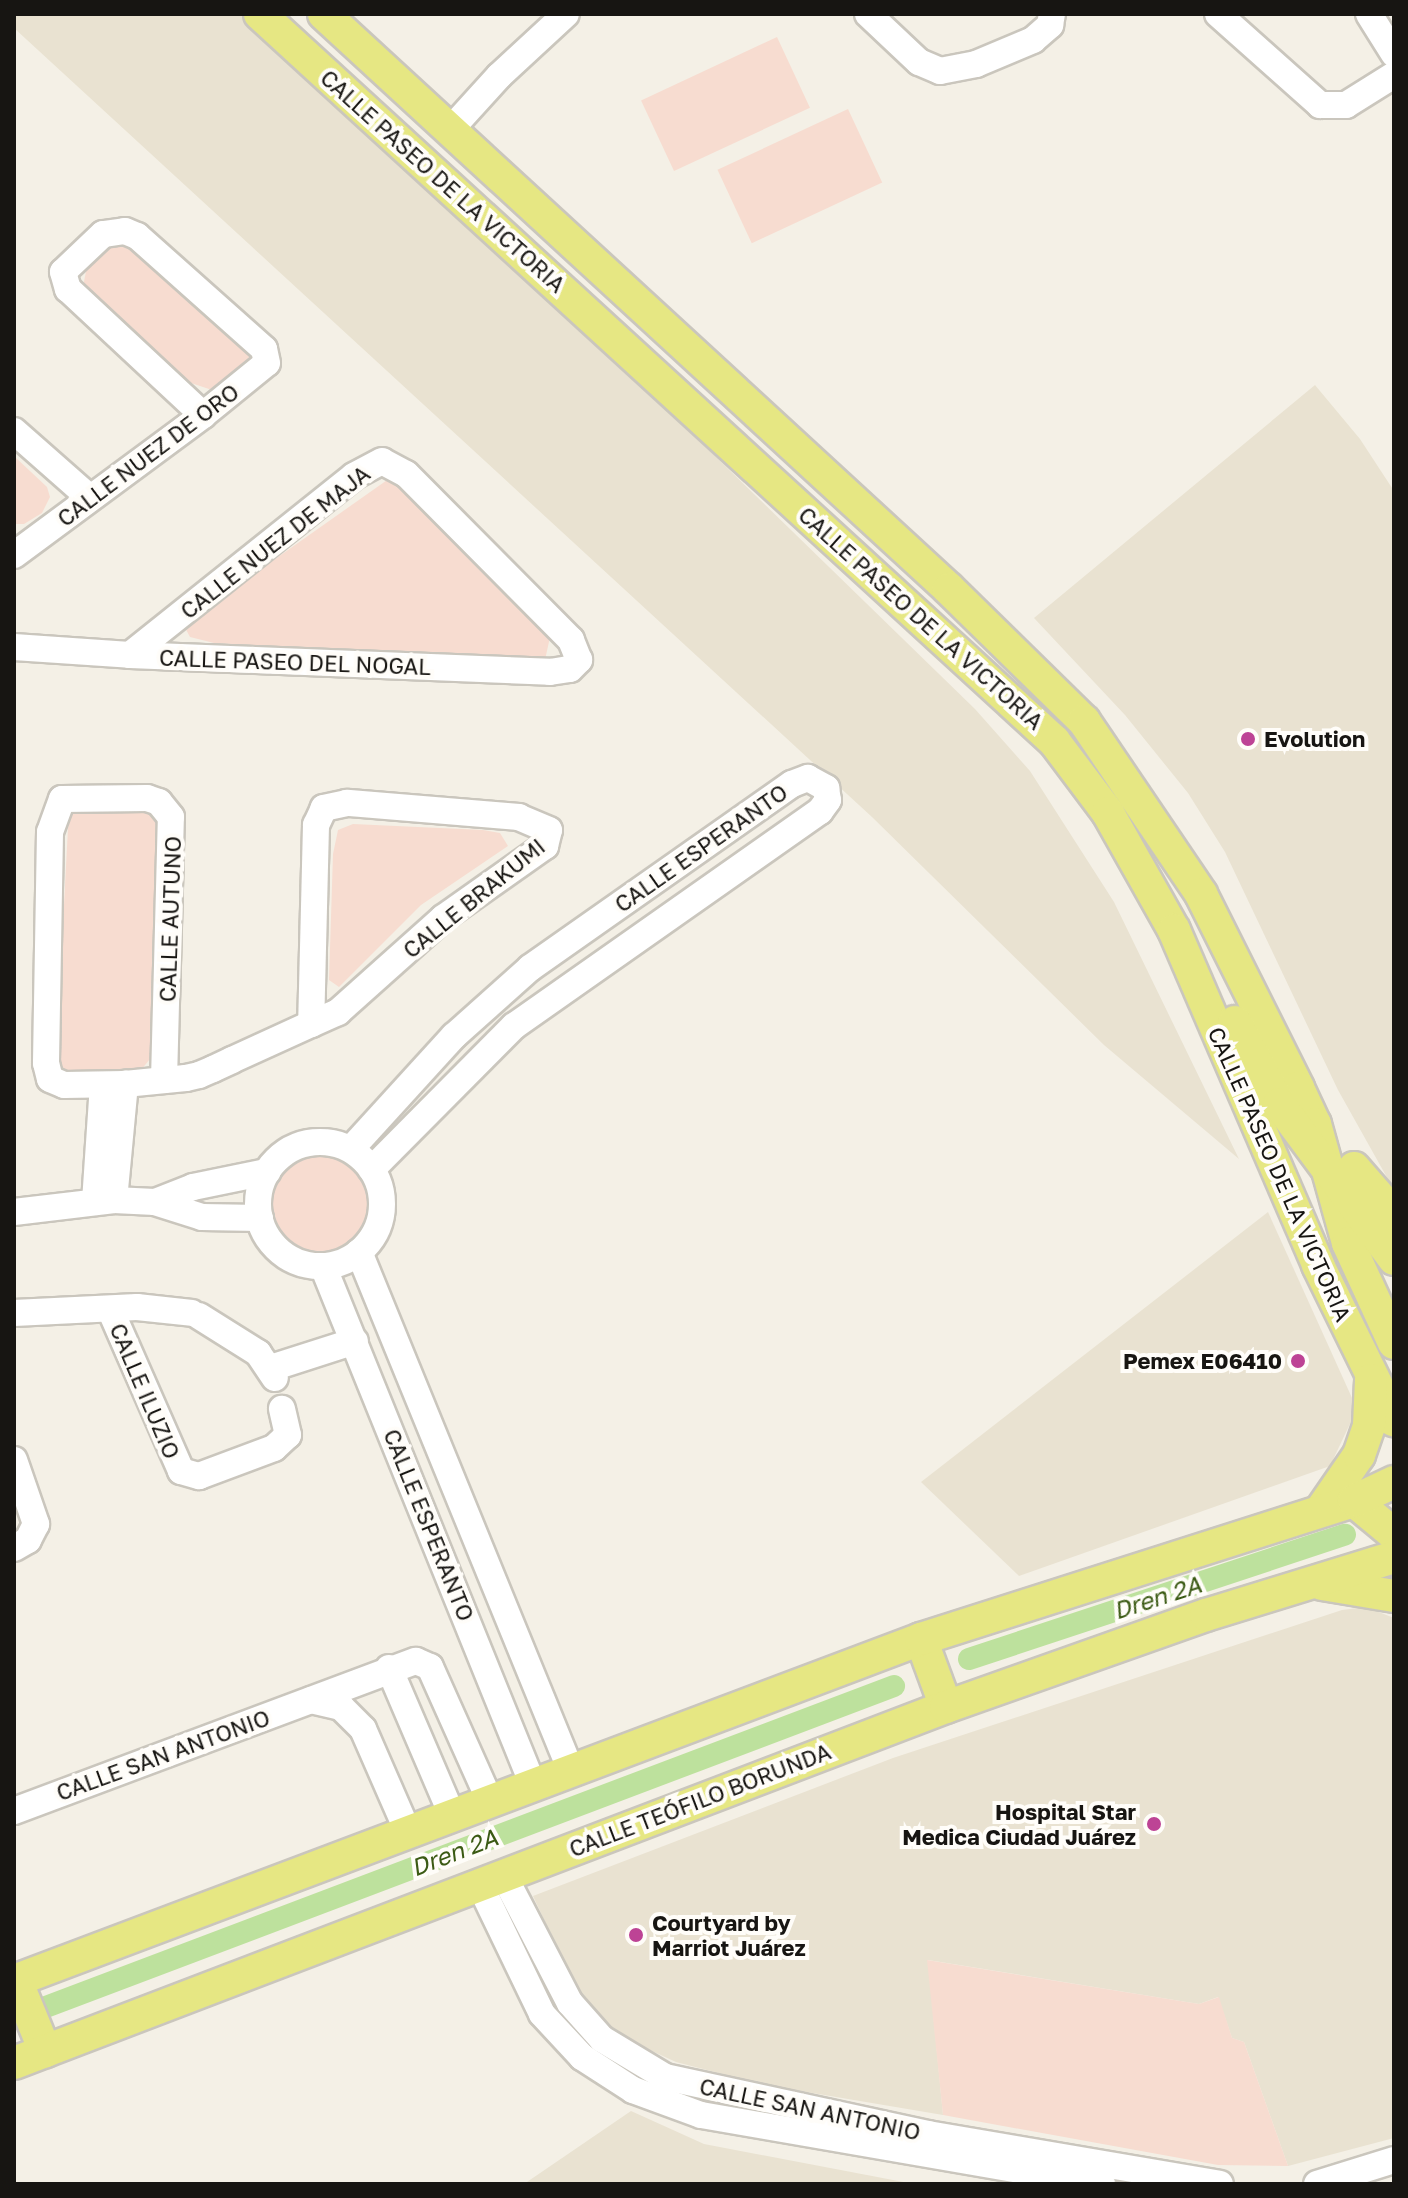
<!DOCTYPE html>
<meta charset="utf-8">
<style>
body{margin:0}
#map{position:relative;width:1408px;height:2198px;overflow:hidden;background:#f4f0e6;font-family:"Golos Text",sans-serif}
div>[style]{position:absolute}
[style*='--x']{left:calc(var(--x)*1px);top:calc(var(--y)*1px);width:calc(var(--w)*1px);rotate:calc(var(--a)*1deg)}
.built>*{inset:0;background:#e9e2d1}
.green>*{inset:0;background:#f7dcd0;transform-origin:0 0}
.round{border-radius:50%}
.canal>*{height:22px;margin:-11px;padding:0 11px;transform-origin:11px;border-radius:11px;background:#bde19d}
.roads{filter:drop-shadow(2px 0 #cac6bd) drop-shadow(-2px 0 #cac6bd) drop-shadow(0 2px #cac6bd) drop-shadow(0 -2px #cac6bd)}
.minor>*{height:26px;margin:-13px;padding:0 13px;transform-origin:13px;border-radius:13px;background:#fff}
.minor>.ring{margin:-13px;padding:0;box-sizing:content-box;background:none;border:26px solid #fff;border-radius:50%}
.major>*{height:32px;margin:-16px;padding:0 16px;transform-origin:16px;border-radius:16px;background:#e6e783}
.dots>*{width:22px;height:22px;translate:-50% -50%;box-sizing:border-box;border:4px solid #fffdf9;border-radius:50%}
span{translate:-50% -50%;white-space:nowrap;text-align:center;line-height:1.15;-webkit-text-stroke:8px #fffdf9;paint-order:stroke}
.street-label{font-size:22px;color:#171512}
.poi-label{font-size:22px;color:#171512;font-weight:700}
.left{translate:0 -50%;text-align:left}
.right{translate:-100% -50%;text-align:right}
.water-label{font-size:24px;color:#3b5a14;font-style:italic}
.frame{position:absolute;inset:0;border:16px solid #171512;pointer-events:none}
</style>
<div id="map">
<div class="built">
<div style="clip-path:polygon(14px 14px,241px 14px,288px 55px,645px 388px,975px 709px,1030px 771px,1114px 902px,1239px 1159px,1104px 1045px,872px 817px,14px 28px)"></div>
<div style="clip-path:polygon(1315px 385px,1360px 439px,1394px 491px,1394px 1190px,1338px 1090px,1225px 852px,1188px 793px,1125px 715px,1034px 618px)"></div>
<div style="clip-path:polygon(1268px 1212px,1357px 1409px,1330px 1466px,1019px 1576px,921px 1482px)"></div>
<div style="clip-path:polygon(1366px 1607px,1394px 1618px,1394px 2138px,1288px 2166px,1244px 2042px,1232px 2038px,1218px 1997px,1199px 2004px,928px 1960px,943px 2115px,765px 2085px,676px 2062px,617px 2035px,585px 2007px,533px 1896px,893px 1758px,1342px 1610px)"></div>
<div style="clip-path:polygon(631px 2111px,704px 2144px,914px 2184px,524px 2184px)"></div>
</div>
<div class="green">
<div style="left:777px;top:37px;width:78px;height:150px;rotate:65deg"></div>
<div style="left:848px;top:109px;width:81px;height:144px;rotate:65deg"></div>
<div style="clip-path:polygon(121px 241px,248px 346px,250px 357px,242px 369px,212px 390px,191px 383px,83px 287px,87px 266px,107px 245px)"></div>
<div style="clip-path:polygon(14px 456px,47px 487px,50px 497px,42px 513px,24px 524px,14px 524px)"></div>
<div style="clip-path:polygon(390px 478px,429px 510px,550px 637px,545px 660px,214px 643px,190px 637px,183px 624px)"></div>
<div style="clip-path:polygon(96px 805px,154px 812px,157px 820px,150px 1059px,141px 1070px,66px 1071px,56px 1060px,68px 828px,72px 812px)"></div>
<div style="clip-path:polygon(353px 824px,483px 830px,500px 833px,508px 846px,421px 905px,339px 987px,329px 980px,333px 854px,338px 830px)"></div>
<div class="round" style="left:268px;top:1149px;width:106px;height:106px"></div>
<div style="clip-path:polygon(927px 1960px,1199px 2004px,1219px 1997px,1232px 2038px,1244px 2042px,1288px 2166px,1218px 2165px,943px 2115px)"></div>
</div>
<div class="canal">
<div style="--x:969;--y:1659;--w:396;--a:-18.3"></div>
<div style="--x:14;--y:2019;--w:941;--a:-20.73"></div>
</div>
<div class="roads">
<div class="minor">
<div style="--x:868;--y:14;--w:70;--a:43.3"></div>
<div style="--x:919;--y:62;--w:23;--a:23"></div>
<div style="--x:940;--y:71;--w:37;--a:-11"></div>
<div style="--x:976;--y:64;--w:62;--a:-22.8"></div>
<div style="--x:1033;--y:40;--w:23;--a:-41"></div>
<div style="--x:1050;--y:25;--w:11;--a:-80"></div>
<div style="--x:1218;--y:14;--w:137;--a:41.7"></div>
<div style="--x:1320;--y:105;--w:26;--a:0"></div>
<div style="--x:1346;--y:105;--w:57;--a:-32"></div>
<div style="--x:1369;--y:14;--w:47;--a:58"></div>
<div style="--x:450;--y:130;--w:73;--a:-47.8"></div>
<div style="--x:499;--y:76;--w:91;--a:-42.8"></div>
<div style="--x:14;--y:431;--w:101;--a:41.4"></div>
<div style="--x:14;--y:555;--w:235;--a:-36.5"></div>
<div style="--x:203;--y:415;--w:82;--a:-39.1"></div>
<div style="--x:267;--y:363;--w:14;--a:-102"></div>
<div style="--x:264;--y:349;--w:170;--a:-138.3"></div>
<div style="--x:137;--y:236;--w:13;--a:-157"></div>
<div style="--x:125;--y:231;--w:22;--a:172"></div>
<div style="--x:103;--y:234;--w:55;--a:136.5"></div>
<div style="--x:63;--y:272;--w:18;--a:74"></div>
<div style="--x:68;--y:289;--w:185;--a:43"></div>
<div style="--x:14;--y:647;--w:116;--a:3.9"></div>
<div style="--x:130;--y:655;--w:420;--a:2.3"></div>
<div style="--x:550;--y:672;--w:20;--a:-9"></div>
<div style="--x:570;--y:669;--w:13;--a:-45"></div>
<div style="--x:579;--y:660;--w:22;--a:-112"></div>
<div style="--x:571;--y:640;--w:234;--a:-134.8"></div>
<div style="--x:406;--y:474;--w:27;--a:-152"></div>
<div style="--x:382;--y:461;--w:32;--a:152"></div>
<div style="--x:354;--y:476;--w:287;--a:141.4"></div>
<div style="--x:164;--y:1080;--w:263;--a:-88.5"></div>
<div style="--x:171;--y:817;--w:19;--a:-129"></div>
<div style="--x:159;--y:802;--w:13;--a:-162"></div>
<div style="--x:147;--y:798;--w:85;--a:179.3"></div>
<div style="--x:62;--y:799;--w:35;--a:110"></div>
<div style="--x:50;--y:832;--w:231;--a:91"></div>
<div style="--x:46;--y:1063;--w:16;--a:76"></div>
<div style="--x:50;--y:1079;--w:15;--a:23"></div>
<div style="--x:64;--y:1085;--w:61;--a:-0.9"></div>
<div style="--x:125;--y:1084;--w:61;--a:-5.6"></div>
<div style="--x:186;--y:1078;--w:13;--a:-13"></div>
<div style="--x:199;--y:1075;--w:15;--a:-23"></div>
<div style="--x:213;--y:1069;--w:21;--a:-25"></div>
<div style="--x:232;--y:1060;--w:87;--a:-24.5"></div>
<div style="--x:311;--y:1024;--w:30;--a:-24"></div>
<div style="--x:338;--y:1012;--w:141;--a:-41.8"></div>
<div style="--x:443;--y:918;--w:125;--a:-35.2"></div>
<div style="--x:545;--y:846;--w:16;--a:-76"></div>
<div style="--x:549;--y:830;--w:33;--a:-157"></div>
<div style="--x:519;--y:817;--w:173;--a:-175.3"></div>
<div style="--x:347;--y:803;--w:24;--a:168"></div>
<div style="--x:324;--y:808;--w:19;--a:115"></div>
<div style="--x:316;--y:825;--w:199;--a:91.4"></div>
<div class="ring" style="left:258px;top:1142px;width:98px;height:98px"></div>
<div style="--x:351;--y:1149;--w:153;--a:-47.7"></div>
<div style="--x:454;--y:1036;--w:102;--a:-41.8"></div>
<div style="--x:530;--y:968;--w:320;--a:-35.1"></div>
<div style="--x:792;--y:784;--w:17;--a:-21"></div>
<div style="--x:808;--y:778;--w:21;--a:29"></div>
<div style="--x:826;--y:788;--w:12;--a:81"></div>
<div style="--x:828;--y:800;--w:14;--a:126"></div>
<div style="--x:820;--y:811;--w:374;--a:144.9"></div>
<div style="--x:514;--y:1026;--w:202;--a:134.8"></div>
<div style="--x:114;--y:1200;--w:117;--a:-84.6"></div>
<div style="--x:95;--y:1202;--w:117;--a:-86.1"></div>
<div style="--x:155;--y:1202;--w:41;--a:-21.5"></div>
<div style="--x:193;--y:1187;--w:76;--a:-11.5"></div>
<div style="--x:14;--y:1212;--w:101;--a:-6.8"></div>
<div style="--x:114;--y:1200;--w:41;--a:2.8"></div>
<div style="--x:155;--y:1202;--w:49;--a:17.7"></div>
<div style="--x:202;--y:1217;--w:58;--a:1"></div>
<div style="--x:359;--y:1252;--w:561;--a:67.78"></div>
<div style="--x:323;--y:1266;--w:560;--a:67.97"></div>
<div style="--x:110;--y:1309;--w:177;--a:66.3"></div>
<div style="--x:181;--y:1471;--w:19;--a:16"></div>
<div style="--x:199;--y:1476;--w:80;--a:-20.5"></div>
<div style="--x:274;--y:1448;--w:19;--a:-43"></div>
<div style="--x:288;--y:1435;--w:27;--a:-103"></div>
<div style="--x:14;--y:1313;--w:123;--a:-2.8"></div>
<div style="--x:137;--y:1307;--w:55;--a:6.2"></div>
<div style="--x:199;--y:1316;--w:70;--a:32.1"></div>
<div style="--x:258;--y:1353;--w:30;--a:56"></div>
<div style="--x:271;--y:1368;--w:88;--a:-17.8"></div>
<div style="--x:14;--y:1460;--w:68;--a:71"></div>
<div style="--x:36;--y:1524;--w:18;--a:117"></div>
<div style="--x:28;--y:1540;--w:16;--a:150"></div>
<div style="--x:389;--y:1668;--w:160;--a:66.8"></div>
<div style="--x:311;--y:1700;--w:31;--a:13"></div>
<div style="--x:341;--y:1707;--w:31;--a:45"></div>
<div style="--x:363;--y:1729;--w:112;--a:66.4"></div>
<div style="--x:14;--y:1811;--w:429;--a:-20.5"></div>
<div style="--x:416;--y:1661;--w:15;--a:23"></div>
<div style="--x:430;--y:1667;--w:147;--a:65.9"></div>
<div style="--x:503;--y:1874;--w:145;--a:62.6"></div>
<div style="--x:570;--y:2003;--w:48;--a:48.4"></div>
<div style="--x:602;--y:2039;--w:74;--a:31.1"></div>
<div style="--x:665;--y:2077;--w:269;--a:12.2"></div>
<div style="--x:928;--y:2134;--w:296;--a:9.7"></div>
<div style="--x:479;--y:1883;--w:145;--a:64.3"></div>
<div style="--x:542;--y:2014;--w:59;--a:47.1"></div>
<div style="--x:582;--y:2057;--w:61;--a:32.9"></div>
<div style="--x:633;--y:2090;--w:72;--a:20.2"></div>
<div style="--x:701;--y:2115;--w:407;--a:9.8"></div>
<div style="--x:1317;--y:2184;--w:81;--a:-17.3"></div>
</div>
<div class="major">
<div style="--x:260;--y:14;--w:1077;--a:42.48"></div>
<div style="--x:1054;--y:741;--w:90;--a:53.1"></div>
<div style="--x:1108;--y:813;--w:134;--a:60.6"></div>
<div style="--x:1174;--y:930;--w:365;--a:66.7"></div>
<div style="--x:1318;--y:1265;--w:173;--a:63.9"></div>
<div style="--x:324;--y:14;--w:849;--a:42.61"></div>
<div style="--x:949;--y:589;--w:189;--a:44.4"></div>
<div style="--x:1084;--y:721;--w:209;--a:55.9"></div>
<div style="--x:1201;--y:894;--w:217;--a:63.4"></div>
<div style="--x:1298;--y:1088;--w:40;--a:65"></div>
<div style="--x:1315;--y:1124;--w:123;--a:74.5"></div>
<div style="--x:1348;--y:1243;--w:110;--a:65.3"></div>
<div style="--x:1235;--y:1022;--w:93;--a:61.8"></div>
<div style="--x:1279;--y:1104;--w:193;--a:53.4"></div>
<div style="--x:1354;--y:1168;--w:61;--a:49"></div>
<div style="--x:1354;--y:1501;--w:52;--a:39.5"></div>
<div style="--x:1321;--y:1510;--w:67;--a:-55.4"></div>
<div style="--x:1359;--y:1455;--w:31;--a:-71"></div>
<div style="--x:1369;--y:1426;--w:46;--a:-87.5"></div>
<div style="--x:1322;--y:1584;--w:73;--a:9.5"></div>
<div style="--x:921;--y:1639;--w:72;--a:69.8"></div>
<div style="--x:16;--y:1980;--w:77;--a:67.8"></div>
<div style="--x:14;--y:1981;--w:969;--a:-20.66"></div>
<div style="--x:921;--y:1639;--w:454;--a:-17.7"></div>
<div style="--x:1354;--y:1501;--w:44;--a:-25.4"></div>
<div style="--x:14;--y:2063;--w:998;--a:-20.91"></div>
<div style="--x:946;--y:1707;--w:276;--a:-19.5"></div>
<div style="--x:1206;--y:1615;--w:197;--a:-17.1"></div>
</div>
</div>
<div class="dots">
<div style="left:1248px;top:739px;background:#bd4395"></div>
<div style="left:1298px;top:1361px;background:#bd4395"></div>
<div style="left:1154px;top:1824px;background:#bd4395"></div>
<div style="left:636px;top:1935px;background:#bd4395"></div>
</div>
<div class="street-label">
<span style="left:443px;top:181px;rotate:42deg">CALLE PASEO DE LA VICTORIA</span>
<span style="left:148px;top:455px;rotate:-37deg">CALLE NUEZ DE ORO</span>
<span style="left:275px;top:542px;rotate:-38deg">CALLE NUEZ DE MAJA</span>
<span style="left:921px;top:618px;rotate:42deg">CALLE PASEO DE LA VICTORIA</span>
<span style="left:295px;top:662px;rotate:2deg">CALLE PASEO DEL NOGAL</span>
<span style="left:701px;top:848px;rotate:-35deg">CALLE ESPERANTO</span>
<span style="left:474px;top:898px;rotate:-39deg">CALLE BRAKUMI</span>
<span style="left:170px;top:919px;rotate:-88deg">CALLE AUTUNO</span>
<span style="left:1280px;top:1174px;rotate:66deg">CALLE PASEO DE LA VICTORIA</span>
<span style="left:145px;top:1391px;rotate:67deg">CALLE ILUZIO</span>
<span style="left:429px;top:1525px;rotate:68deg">CALLE ESPERANTO</span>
<span style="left:163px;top:1755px;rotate:-20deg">CALLE SAN ANTONIO</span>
<span style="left:700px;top:1800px;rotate:-21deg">CALLE TEÓFILO BORUNDA</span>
<span style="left:810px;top:2109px;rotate:12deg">CALLE SAN ANTONIO</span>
</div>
<div class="poi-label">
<span class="left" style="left:1264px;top:739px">Evolution</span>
<span class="right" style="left:1282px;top:1361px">Pemex E06410</span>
<span class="right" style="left:1136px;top:1824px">Hospital Star<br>Medica Ciudad Juárez</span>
<span class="left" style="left:652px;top:1935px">Courtyard by<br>Marriot Juárez</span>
</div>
<div class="water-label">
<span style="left:1157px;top:1597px;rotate:-18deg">Dren 2A</span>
<span style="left:454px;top:1852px;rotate:-21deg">Dren 2A</span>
</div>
<div class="frame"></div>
</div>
